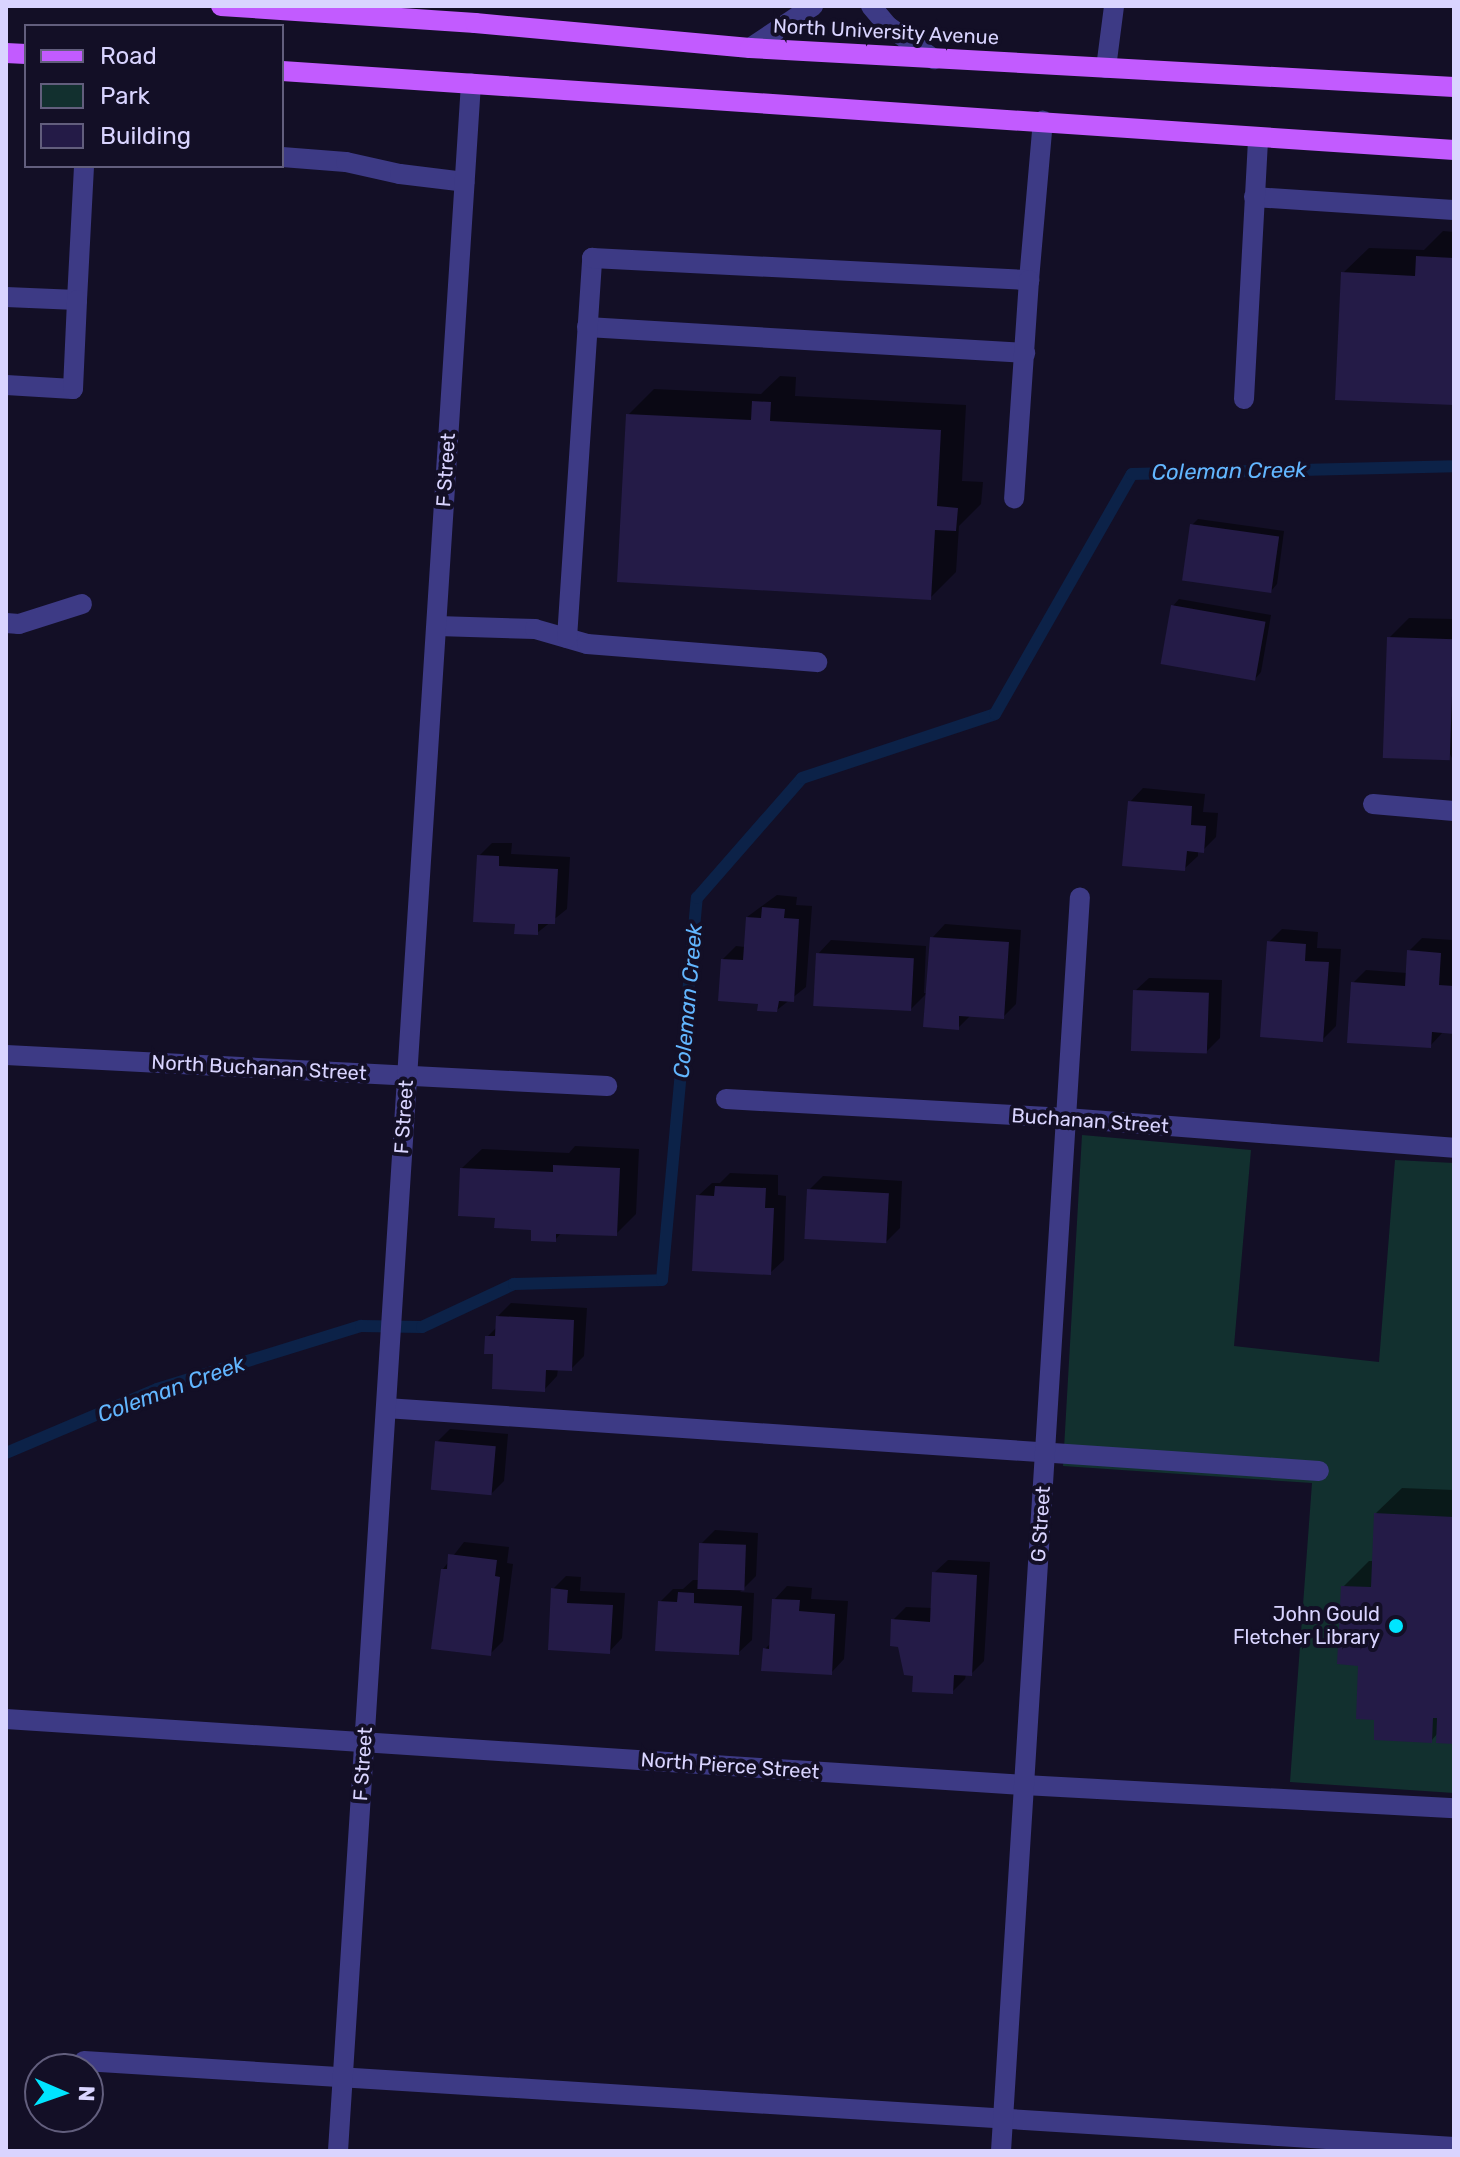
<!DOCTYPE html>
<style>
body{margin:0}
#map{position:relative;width:1460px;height:2157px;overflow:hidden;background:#130f26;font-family:Rubik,sans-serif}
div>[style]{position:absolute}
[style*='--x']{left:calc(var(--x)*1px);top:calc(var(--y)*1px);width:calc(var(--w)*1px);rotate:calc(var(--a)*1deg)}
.green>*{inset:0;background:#12302f}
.shadow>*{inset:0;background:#0007}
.stream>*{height:12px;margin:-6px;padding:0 6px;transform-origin:6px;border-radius:6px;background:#0c2248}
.building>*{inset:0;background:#241b47;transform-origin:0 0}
.minor>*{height:20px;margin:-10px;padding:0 10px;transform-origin:10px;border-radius:10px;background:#3d3a85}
.major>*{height:20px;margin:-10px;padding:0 10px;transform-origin:10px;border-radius:10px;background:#c25bff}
.dots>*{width:22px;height:22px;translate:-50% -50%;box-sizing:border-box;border:4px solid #130f26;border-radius:50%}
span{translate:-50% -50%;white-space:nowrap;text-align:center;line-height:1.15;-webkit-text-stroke:8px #130f26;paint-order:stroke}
.street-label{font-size:20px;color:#d9d4ff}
.poi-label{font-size:20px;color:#d9d4ff}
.right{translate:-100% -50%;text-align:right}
.water-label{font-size:22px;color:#62b6ff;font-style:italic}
.frame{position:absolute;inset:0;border:8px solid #d9d4ff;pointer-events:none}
.legend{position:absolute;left:24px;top:24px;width:260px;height:144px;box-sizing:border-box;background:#130f26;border:2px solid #625e7d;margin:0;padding:10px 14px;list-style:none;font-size:24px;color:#d9d4ff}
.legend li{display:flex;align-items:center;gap:16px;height:40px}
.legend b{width:40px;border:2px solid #625e7d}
.north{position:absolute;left:24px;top:2053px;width:80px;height:80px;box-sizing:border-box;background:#130f26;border:2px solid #625e7d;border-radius:50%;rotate:92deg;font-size:22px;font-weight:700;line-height:32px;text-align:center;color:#d9d4ff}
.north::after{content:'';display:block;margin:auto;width:28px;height:36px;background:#00e5ff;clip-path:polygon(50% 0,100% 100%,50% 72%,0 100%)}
</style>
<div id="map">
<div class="green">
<div style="clip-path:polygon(1082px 1135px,1251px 1150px,1234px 1346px,1379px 1362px,1395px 1160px,1454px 1163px,1454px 1793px,1290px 1782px,1312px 1483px,1063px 1466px)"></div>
</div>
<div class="shadow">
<div style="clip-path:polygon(1443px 231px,1454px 232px,1454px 403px,1343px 273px,1369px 248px,1424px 250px)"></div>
<div style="clip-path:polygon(780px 376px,796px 377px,795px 396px,966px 405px,962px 481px,983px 482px,981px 504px,959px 526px,956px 572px,930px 598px,628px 415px,654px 389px,761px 394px)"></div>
<div style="clip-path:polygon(1198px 519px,1284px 531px,1277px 584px,1271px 591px,1192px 525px)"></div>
<div style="clip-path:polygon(1179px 599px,1271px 615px,1261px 672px,1255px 679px,1173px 606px)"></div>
<div style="clip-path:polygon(1409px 618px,1454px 619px,1452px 758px,1389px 638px)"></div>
<div style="clip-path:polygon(1143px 788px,1205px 794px,1203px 812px,1218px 813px,1216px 837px,1203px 850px,1198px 850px,1198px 856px,1184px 869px,1130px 802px)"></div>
<div style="clip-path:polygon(492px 843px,512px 843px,511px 854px,570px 857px,567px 909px,537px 933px,517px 923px,479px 856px)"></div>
<div style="clip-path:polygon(777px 895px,797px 897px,796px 905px,812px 906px,806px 987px,777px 1010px,760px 1003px,723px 959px,736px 946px,745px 947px,747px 917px)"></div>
<div style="clip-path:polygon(945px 924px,1021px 930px,1016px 1004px,1003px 1017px,971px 1015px,958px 1028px,932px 938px)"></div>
<div style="clip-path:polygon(1282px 929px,1318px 932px,1317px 948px,1341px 949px,1336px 1026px,1322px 1040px,1269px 942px)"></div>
<div style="clip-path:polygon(1422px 938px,1453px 940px,1454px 1032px,1444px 1031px,1430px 1046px,1353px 983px,1366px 970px,1407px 973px,1409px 951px)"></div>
<div style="clip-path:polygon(831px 940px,926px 946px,924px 993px,927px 993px,910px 1010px,818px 954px)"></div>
<div style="clip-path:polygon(1149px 978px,1222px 980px,1220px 1038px,1206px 1052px,1135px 991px)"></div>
<div style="clip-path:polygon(575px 1146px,639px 1149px,636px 1214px,616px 1234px,562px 1232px,555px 1240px,533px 1228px,497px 1216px,462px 1168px,482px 1149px,569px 1153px)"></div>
<div style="clip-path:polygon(730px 1173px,778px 1175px,778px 1195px,786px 1196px,784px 1260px,770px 1273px,698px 1196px,712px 1183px,720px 1183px)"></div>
<div style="clip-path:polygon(823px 1176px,902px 1181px,900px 1228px,886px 1242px,809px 1190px)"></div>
<div style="clip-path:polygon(511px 1303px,587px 1308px,584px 1356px,571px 1369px,558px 1369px,557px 1376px,544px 1390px,495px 1352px,487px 1337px,497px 1327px,498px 1316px)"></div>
<div style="clip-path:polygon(450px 1429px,508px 1434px,504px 1481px,491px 1494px,437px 1442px)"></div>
<div style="clip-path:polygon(1402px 1488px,1454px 1490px,1454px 1742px,1438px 1733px,1431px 1741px,1376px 1719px,1343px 1587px,1369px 1561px,1374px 1561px,1376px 1513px)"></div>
<div style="clip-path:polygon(715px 1530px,758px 1533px,756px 1576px,740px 1592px,754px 1593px,752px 1640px,738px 1653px,660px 1602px,673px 1589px,683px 1589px,693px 1580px,700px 1580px,701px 1544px)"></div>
<div style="clip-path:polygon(464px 1542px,509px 1547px,507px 1563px,513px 1564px,503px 1641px,490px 1654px,443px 1569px)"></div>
<div style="clip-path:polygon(948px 1560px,990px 1562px,984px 1661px,971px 1674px,966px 1674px,965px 1679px,952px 1692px,916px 1674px,893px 1620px,906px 1607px,933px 1608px,934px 1573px)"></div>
<div style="clip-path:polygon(566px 1576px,581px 1577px,580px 1591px,625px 1593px,622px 1638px,609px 1652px,553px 1589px)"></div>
<div style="clip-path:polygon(787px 1586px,812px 1588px,811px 1599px,848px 1601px,844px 1659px,831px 1673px,765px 1649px,771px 1643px,774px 1600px)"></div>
</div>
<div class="stream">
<div style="--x:6;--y:1453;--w:164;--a:-23"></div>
<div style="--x:157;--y:1389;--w:214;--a:-17.2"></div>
<div style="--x:361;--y:1326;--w:61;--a:0.9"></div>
<div style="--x:422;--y:1327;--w:102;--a:-25.1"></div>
<div style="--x:514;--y:1284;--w:148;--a:-1.5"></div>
<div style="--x:662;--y:1280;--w:384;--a:-84.8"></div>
<div style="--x:697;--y:898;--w:159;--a:-48.8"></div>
<div style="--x:802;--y:778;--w:203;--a:-18.3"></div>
<div style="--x:995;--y:714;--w:276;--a:-60.3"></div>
<div style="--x:1132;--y:474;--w:322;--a:-1.4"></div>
</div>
<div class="building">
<div style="clip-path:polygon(1416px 256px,1454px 258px,1454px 405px,1335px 400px,1341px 272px,1415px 276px)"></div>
<div style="clip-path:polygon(752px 401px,771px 402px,770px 421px,941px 430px,937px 506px,958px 508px,956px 531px,935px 530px,931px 600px,617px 582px,626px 414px,751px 420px)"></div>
<div style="left:1190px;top:524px;width:90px;height:57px;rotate:8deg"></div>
<div style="left:1171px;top:605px;width:96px;height:60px;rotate:10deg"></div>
<div style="left:1387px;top:637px;width:67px;height:121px;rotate:2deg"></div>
<div style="clip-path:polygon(1128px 801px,1192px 806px,1191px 825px,1206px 826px,1204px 853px,1187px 851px,1185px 871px,1122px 866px)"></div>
<div style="clip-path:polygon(477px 855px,499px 856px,499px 866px,558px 869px,555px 924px,538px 924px,538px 935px,514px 934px,515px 924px,473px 922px)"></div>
<div style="clip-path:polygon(762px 907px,785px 909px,784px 918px,799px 919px,794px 1002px,779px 1001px,777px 1012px,757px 1011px,758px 1004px,718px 1001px,721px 959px,743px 960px,746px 917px,761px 918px)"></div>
<div style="clip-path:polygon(930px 937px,1009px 942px,1004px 1019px,959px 1016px,959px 1030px,923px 1027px)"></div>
<div style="clip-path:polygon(1267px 941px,1306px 944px,1305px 961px,1329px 962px,1323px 1042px,1260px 1037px)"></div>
<div style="clip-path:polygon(1407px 950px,1441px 953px,1439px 985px,1454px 986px,1454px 1034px,1432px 1032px,1431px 1048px,1347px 1043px,1351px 982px,1405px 986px)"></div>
<div style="left:816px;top:953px;width:98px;height:53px;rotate:3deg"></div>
<div style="left:1133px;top:990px;width:76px;height:61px;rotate:2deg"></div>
<div style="clip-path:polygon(553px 1165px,620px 1168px,617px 1236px,556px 1234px,556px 1242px,531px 1241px,531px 1230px,494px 1228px,495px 1218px,458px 1216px,460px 1168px,553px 1172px)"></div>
<div style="clip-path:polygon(715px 1186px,766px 1188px,765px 1208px,774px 1208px,771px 1275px,692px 1271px,696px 1195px,714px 1196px)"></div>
<div style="left:807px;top:1189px;width:82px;height:50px;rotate:3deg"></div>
<div style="clip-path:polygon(496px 1316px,574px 1320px,572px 1371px,546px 1370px,545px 1392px,492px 1389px,493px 1354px,484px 1354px,485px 1336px,495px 1336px)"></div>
<div style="left:435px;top:1441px;width:61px;height:49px;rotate:5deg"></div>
<div style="clip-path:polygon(1374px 1513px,1454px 1517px,1454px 1744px,1436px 1743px,1437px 1718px,1433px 1718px,1432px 1743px,1374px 1740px,1374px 1720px,1356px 1719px,1358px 1666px,1337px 1664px,1341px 1586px,1371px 1587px)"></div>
<div style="left:699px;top:1543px;width:47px;height:46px;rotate:2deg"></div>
<div style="clip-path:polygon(448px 1554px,497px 1560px,495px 1576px,500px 1577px,491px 1656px,431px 1649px,441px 1569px,447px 1569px)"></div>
<div style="clip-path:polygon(932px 1572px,977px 1575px,972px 1676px,954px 1675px,953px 1694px,912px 1692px,913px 1676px,904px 1675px,898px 1647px,890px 1646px,891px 1619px,930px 1622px)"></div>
<div style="clip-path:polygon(551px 1588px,568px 1590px,567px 1603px,613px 1605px,610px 1654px,548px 1650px)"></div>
<div style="clip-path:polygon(678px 1592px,694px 1593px,694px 1603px,742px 1606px,739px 1655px,655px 1651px,658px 1601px,677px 1602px)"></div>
<div style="clip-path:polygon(772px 1599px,800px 1600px,799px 1611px,835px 1614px,832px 1675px,761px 1671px,763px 1648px,769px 1649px)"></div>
</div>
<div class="minor">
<div style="--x:871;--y:6;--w:26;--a:50"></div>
<div style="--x:888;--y:26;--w:57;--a:35.7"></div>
<div style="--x:750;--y:48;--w:76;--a:-33.7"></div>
<div style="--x:1106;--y:68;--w:63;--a:-82.6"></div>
<div style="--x:282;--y:157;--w:64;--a:4.5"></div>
<div style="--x:346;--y:162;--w:55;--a:12.5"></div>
<div style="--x:400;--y:174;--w:65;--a:7"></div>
<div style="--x:1254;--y:197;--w:200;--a:3.7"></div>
<div style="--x:1029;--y:280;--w:160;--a:-85"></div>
<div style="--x:6;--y:297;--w:71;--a:2.4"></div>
<div style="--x:77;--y:300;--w:134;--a:-87"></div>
<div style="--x:587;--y:327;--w:439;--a:3.4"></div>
<div style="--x:6;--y:385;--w:67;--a:3.4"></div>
<div style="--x:73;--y:389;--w:89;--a:-87.4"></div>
<div style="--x:1244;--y:399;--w:260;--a:-86.9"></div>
<div style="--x:6;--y:623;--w:13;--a:4"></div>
<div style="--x:19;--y:624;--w:66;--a:-17.6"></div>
<div style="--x:437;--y:626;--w:98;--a:1.8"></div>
<div style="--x:535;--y:629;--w:54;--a:16.1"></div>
<div style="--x:587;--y:644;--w:231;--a:4.5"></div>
<div style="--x:567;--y:638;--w:381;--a:-86.2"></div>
<div style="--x:592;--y:258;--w:438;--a:2.9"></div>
<div style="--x:1029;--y:280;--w:219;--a:93.9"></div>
<div style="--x:1373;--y:804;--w:81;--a:4.9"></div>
<div style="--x:6;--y:1055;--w:602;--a:2.95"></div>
<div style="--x:726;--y:1099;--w:341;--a:3.2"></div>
<div style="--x:1066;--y:1118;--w:389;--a:4.4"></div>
<div style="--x:386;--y:1408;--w:935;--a:3.86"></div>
<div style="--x:6;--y:1719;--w:1020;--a:3.71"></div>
<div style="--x:1024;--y:1785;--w:431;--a:3.1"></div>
<div style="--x:84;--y:2061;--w:1373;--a:3.59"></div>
<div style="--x:338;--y:2151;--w:2072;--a:-86.32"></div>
<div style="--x:1001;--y:2151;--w:1256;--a:-86.4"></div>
</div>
<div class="major">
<div style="--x:221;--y:6;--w:255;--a:3.8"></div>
<div style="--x:475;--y:23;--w:276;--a:5.2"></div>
<div style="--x:750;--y:48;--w:705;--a:3.17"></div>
<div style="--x:6;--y:53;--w:20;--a:3"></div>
<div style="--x:282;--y:71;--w:1175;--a:3.86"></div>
</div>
<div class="dots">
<div style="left:1396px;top:1626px;background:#00e5ff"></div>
</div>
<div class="street-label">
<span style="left:886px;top:32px;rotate:3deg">North University Avenue</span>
<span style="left:446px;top:470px;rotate:-86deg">F Street</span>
<span style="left:259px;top:1068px;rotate:3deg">North Buchanan Street</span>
<span style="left:404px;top:1117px;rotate:-86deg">F Street</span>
<span style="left:1090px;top:1121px;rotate:4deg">Buchanan Street</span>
<span style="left:1041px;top:1524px;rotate:-86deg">G Street</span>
<span style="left:363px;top:1764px;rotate:-86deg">F Street</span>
<span style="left:730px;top:1766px;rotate:4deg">North Pierce Street</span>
</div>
<div class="poi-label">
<span class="right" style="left:1380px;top:1626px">John Gould<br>Fletcher Library</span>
</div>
<div class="water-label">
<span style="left:1229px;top:471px;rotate:-1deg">Coleman Creek</span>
<span style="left:688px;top:1001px;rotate:-85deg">Coleman Creek</span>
<span style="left:171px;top:1389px;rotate:-20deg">Coleman Creek</span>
</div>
<div class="frame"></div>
<ul class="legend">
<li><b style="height:10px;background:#c25bff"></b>Road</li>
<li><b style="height:22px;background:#12302f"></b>Park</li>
<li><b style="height:22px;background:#241b47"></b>Building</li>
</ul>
<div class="north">N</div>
</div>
